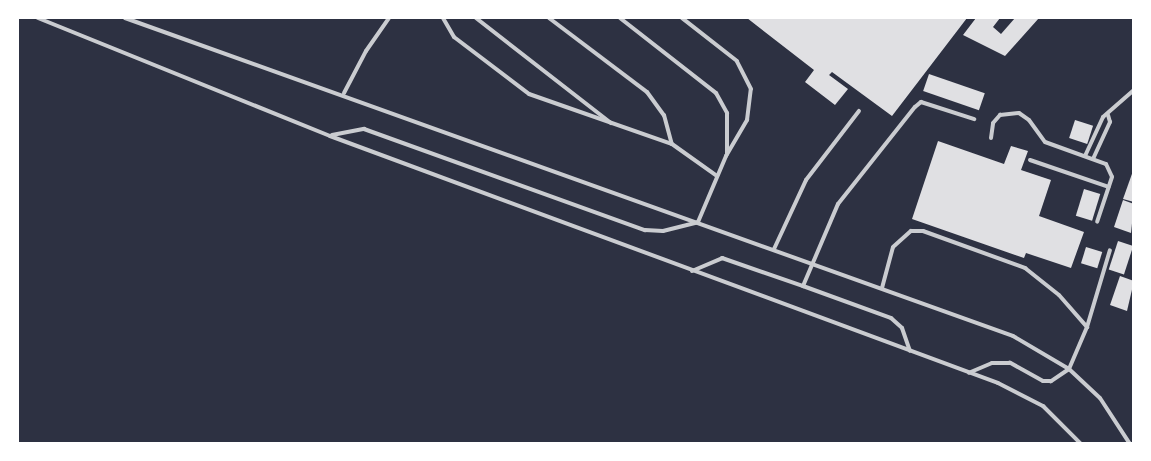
<!DOCTYPE html>
<style>
body{margin:0}
#map{position:relative;width:1151px;height:461px;overflow:hidden;background:#2d3142;font-family:Figtree,sans-serif}
div>[style]{position:absolute}
[style*='--x']{left:calc(var(--x)*1px);top:calc(var(--y)*1px);width:calc(var(--w)*1px);rotate:calc(var(--a)*1deg)}
.building>*{inset:0;background:#e0e0e3;transform-origin:0 0}
.service>*{height:4px;margin:-2px;padding:0 2px;transform-origin:2px;border-radius:2px;background:#caccd0}
span{translate:-50% -50%;white-space:nowrap;text-align:center;line-height:1.15;-webkit-text-stroke:4px #fff;paint-order:stroke}
.frame{position:absolute;inset:0;border:19px solid #fff;pointer-events:none}
</style>
<div id="map">
<div class="building">
<div style="clip-path:polygon(747px 18px,967px 18px,892px 116px,832px 72px,829px 75px,848px 89px,835px 105px,805px 82px,814px 70px)"></div>
<div style="clip-path:polygon(976px 18px,1000px 18px,993px 27px,1001px 34px,1015px 18px,1039px 18px,1005px 56px,963px 35px)"></div>
<div style="left:929px;top:74px;width:59px;height:18px;rotate:19deg"></div>
<div style="left:1075px;top:120px;width:19px;height:19px;rotate:18deg"></div>
<div style="clip-path:polygon(938px 141px,1004px 164px,1011px 146px,1028px 151px,1021px 170px,1051px 180px,1039px 216px,1084px 232px,1071px 268px,1026px 253px,1024px 258px,912px 219px)"></div>
<div style="clip-path:polygon(1133px 171px,1134px 171px,1134px 202px,1123px 199px)"></div>
<div style="left:1084px;top:189px;width:17px;height:28px;rotate:17deg"></div>
<div style="clip-path:polygon(1123px 200px,1134px 204px,1131px 233px,1114px 227px)"></div>
<div style="left:1118px;top:241px;width:16px;height:30px;rotate:18deg"></div>
<div style="left:1086px;top:247px;width:17px;height:17px;rotate:17deg"></div>
<div style="clip-path:polygon(1120px 276px,1134px 281px,1127px 311px,1110px 305px)"></div>
</div>
<div class="service">
<div style="--x:38;--y:18;--w:315;--a:22"></div>
<div style="--x:330;--y:136;--w:712;--a:20.29"></div>
<div style="--x:998;--y:383;--w:51;--a:27.1"></div>
<div style="--x:1043;--y:406;--w:54;--a:45"></div>
<div style="--x:125;--y:18;--w:943;--a:19.7"></div>
<div style="--x:1013;--y:336;--w:65;--a:30.5"></div>
<div style="--x:1069;--y:369;--w:42;--a:43.1"></div>
<div style="--x:1100;--y:398;--w:55;--a:56.9"></div>
<div style="--x:443;--y:18;--w:22;--a:60"></div>
<div style="--x:454;--y:37;--w:94;--a:37.2"></div>
<div style="--x:529;--y:94;--w:151;--a:19.3"></div>
<div style="--x:672;--y:144;--w:55;--a:35.4"></div>
<div style="--x:476;--y:18;--w:171;--a:37.9"></div>
<div style="--x:549;--y:18;--w:123;--a:37.1"></div>
<div style="--x:647;--y:92;--w:29;--a:54"></div>
<div style="--x:664;--y:115;--w:30;--a:75"></div>
<div style="--x:620;--y:18;--w:122;--a:38"></div>
<div style="--x:716;--y:93;--w:23;--a:61"></div>
<div style="--x:727;--y:113;--w:41;--a:90"></div>
<div style="--x:344;--y:93;--w:47;--a:-62.4"></div>
<div style="--x:366;--y:51;--w:40;--a:-55.1"></div>
<div style="--x:332;--y:135;--w:33;--a:-11"></div>
<div style="--x:364;--y:129;--w:299;--a:19.8"></div>
<div style="--x:645;--y:230;--w:18;--a:3"></div>
<div style="--x:663;--y:231;--w:36;--a:-14"></div>
<div style="--x:698;--y:222;--w:72;--a:-67"></div>
<div style="--x:726;--y:156;--w:42;--a:-59.7"></div>
<div style="--x:747;--y:120;--w:31;--a:-83"></div>
<div style="--x:751;--y:89;--w:31;--a:-117"></div>
<div style="--x:737;--y:61;--w:70;--a:-142"></div>
<div style="--x:991;--y:138;--w:15;--a:-82"></div>
<div style="--x:993;--y:123;--w:11;--a:-49"></div>
<div style="--x:1000;--y:115;--w:19;--a:-6"></div>
<div style="--x:1019;--y:113;--w:12;--a:35"></div>
<div style="--x:1029;--y:120;--w:27;--a:54"></div>
<div style="--x:1045;--y:142;--w:65;--a:19.8"></div>
<div style="--x:1106;--y:164;--w:14;--a:65"></div>
<div style="--x:1112;--y:177;--w:47;--a:108.4"></div>
<div style="--x:1085;--y:156;--w:43;--a:-65.2"></div>
<div style="--x:1103;--y:117;--w:41;--a:-41.1"></div>
<div style="--x:1093;--y:159;--w:41;--a:-65.3"></div>
<div style="--x:1110;--y:122;--w:7;--a:-106"></div>
<div style="--x:1030;--y:160;--w:83;--a:18.9"></div>
<div style="--x:774;--y:249;--w:76;--a:-65.1"></div>
<div style="--x:806;--y:180;--w:87;--a:-52.5"></div>
<div style="--x:692;--y:271;--w:33;--a:-23"></div>
<div style="--x:722;--y:258;--w:86;--a:19.1"></div>
<div style="--x:803;--y:286;--w:94;--a:20"></div>
<div style="--x:891;--y:318;--w:15;--a:42"></div>
<div style="--x:902;--y:328;--w:24;--a:71"></div>
<div style="--x:803;--y:286;--w:89;--a:-66.9"></div>
<div style="--x:838;--y:204;--w:124;--a:-51.6"></div>
<div style="--x:915;--y:107;--w:8;--a:-40"></div>
<div style="--x:921;--y:102;--w:56;--a:17.8"></div>
<div style="--x:882;--y:288;--w:42;--a:-75"></div>
<div style="--x:893;--y:247;--w:24;--a:-42"></div>
<div style="--x:911;--y:231;--w:12;--a:0"></div>
<div style="--x:923;--y:231;--w:109;--a:19.9"></div>
<div style="--x:1025;--y:268;--w:43;--a:38.5"></div>
<div style="--x:1059;--y:295;--w:43;--a:48.8"></div>
<div style="--x:1087;--y:327;--w:46;--a:113.2"></div>
<div style="--x:1069;--y:369;--w:22;--a:146"></div>
<div style="--x:1051;--y:381;--w:8;--a:180"></div>
<div style="--x:1043;--y:381;--w:38;--a:-151"></div>
<div style="--x:1010;--y:363;--w:18;--a:180"></div>
<div style="--x:992;--y:363;--w:25;--a:157"></div>
<div style="--x:1087;--y:327;--w:80;--a:-73.4"></div>
</div>
<div class="frame"></div>
</div>
